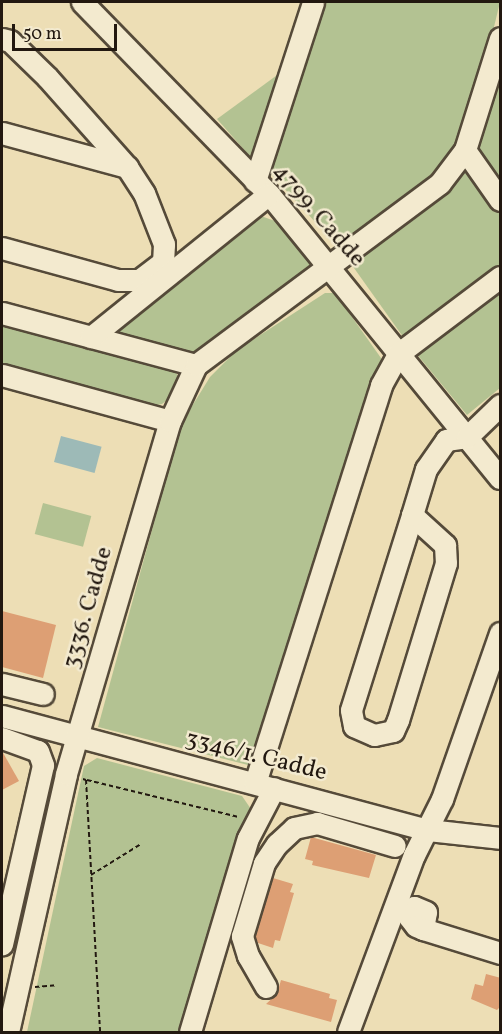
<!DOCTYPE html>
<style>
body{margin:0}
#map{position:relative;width:502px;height:1034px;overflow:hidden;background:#eddeb5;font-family:Vollkorn,serif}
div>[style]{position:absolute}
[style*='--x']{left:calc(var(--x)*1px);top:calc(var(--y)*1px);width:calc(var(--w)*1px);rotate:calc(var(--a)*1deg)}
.green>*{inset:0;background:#b3c292;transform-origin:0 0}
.water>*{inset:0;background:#9dbab7;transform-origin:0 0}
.building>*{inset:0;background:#dd9f74}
.path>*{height:2px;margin-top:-1px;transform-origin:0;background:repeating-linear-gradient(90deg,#221810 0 4.5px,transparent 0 7.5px)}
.roads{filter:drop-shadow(2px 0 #554a39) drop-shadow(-2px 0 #554a39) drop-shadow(0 2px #554a39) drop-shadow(0 -2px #554a39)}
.minor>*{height:21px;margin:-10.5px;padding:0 10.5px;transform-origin:10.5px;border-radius:10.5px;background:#f3eacf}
span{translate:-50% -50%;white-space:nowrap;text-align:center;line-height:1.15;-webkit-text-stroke:5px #f3eacf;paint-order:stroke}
.street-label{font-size:24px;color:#221810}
.frame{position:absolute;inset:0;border:3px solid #221810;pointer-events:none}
.scale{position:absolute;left:12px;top:24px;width:105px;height:27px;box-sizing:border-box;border:3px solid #221810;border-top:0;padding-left:8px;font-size:18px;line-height:21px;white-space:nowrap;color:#221810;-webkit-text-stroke:4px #f3eacf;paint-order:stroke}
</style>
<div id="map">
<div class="green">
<div style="clip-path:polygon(324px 2px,500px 2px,475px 106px,456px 149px,439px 172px,340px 249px,271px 174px)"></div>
<div style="clip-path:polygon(284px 70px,254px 161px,217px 119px)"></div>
<div style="clip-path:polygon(500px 80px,500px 196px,472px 155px)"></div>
<div style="clip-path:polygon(468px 159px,500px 207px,500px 271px,406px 341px,349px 261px)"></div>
<div style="clip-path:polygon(258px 215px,275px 221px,312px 259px,311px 266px,199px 356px,108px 335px)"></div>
<div style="clip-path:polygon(500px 288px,500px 388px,467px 415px,415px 352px)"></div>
<div style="clip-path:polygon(325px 293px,335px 293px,381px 358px,383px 366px,252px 766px,98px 727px,181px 424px,210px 377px,237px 350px)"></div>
<div style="clip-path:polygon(2px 321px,175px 370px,179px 379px,171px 397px,162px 404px,152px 406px,2px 365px)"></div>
<div style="left:43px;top:503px;width:50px;height:32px;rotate:15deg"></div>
<div style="clip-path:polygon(97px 758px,242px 796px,253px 812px,183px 1032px,27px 1032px,84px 766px)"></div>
</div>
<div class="water">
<div style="left:61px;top:436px;width:42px;height:27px;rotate:15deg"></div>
</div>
<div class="building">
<div style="clip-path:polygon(2px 611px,56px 625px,43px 678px,2px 667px)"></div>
<div style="clip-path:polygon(2px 751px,19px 781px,2px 790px)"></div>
<div style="clip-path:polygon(311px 837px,376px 855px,369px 878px,312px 865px,313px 861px,305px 859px)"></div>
<div style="clip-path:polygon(273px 878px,293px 884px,290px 892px,294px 893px,280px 941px,275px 940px,273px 948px,258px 943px,255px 936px)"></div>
<div style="clip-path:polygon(486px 974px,501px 978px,501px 1006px,497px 1010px,471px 999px,475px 984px,483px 986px)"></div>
<div style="clip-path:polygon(281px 980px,330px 994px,329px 998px,337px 1000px,331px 1022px,266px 1004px,277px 994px)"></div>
</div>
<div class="path">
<div style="--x:83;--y:779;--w:3;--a:18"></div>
<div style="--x:86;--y:780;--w:252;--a:86.8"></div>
<div style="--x:87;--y:780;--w:156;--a:13.7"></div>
<div style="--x:91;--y:875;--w:59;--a:-31.8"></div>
<div style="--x:35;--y:987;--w:21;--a:-5"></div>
</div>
<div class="roads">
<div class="minor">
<div style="--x:82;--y:2;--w:268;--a:45.8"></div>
<div style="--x:269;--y:194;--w:366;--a:50.9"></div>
<div style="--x:2;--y:39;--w:8;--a:14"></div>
<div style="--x:10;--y:41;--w:52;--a:44.2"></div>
<div style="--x:47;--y:77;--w:120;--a:48.4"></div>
<div style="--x:127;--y:167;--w:31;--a:57"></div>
<div style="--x:144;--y:193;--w:55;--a:68.6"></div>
<div style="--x:164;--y:244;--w:18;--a:93"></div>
<div style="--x:163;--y:262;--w:30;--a:143"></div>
<div style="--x:139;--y:280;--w:21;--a:180"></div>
<div style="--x:118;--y:280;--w:120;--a:-164.6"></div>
<div style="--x:2;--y:133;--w:130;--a:15.2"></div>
<div style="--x:465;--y:150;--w:61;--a:55"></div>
<div style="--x:255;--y:181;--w:188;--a:-72"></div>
<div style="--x:2;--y:313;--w:201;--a:15"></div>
<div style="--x:91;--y:337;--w:228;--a:-38.8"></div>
<div style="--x:2;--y:375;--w:174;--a:15.3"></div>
<div style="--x:412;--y:515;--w:45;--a:42.3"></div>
<div style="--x:445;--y:545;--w:18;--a:87"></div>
<div style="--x:446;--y:563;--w:164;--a:107"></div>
<div style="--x:398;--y:720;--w:12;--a:114"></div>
<div style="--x:393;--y:731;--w:19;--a:168"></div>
<div style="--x:374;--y:735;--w:22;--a:-156"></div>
<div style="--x:354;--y:726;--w:16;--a:-101"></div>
<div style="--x:351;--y:710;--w:204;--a:-72.6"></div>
<div style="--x:412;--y:515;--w:48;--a:-73.1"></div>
<div style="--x:426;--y:469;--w:35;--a:-55"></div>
<div style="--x:446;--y:440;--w:21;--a:-8"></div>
<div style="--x:467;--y:437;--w:46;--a:-44.1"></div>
<div style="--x:2;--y:684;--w:42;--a:13.7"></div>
<div style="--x:2;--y:716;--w:441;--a:15"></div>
<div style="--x:428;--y:830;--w:72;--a:6.3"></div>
<div style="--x:2;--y:738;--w:38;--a:20"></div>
<div style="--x:38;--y:751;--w:15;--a:70"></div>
<div style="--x:43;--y:765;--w:184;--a:102.9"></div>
<div style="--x:255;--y:783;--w:417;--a:-72.4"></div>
<div style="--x:381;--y:385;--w:35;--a:-61"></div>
<div style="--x:398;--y:354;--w:128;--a:-37"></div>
<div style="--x:423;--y:929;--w:17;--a:-80"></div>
<div style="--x:426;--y:912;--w:13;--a:-157"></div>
<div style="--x:414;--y:907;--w:11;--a:117"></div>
<div style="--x:409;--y:917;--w:11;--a:52"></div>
<div style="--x:416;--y:926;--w:8;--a:23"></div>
<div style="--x:423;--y:929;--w:81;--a:17.3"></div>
<div style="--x:266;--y:987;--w:36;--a:-120"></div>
<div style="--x:248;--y:956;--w:21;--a:-107"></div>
<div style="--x:242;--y:936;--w:76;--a:-73.2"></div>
<div style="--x:264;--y:863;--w:23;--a:-56"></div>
<div style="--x:277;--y:844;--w:23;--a:-43"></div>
<div style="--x:294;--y:828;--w:24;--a:-12"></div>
<div style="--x:317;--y:823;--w:81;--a:16.4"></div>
<div style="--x:8;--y:1032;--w:264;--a:-77.3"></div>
<div style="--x:66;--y:774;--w:368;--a:-73.6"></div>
<div style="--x:170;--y:421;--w:62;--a:-65.1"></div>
<div style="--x:196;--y:365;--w:304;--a:-36.7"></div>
<div style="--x:440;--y:183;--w:41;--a:-52.9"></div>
<div style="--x:465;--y:150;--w:117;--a:-72.6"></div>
<div style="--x:190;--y:1032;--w:202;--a:-73.4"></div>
<div style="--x:248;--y:838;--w:56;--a:-62.5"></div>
<div style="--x:348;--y:1032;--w:189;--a:-69.6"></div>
<div style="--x:414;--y:855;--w:63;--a:-63.4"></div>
<div style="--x:442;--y:799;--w:176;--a:-70.7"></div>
</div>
</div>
<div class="street-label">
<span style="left:318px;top:216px;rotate:49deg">4799. Cadde</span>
<span style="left:89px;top:608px;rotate:-74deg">3336. Cadde</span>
<span style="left:256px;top:757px;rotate:14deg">3346/1. Cadde</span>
</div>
<div class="frame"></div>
<div class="scale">50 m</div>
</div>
